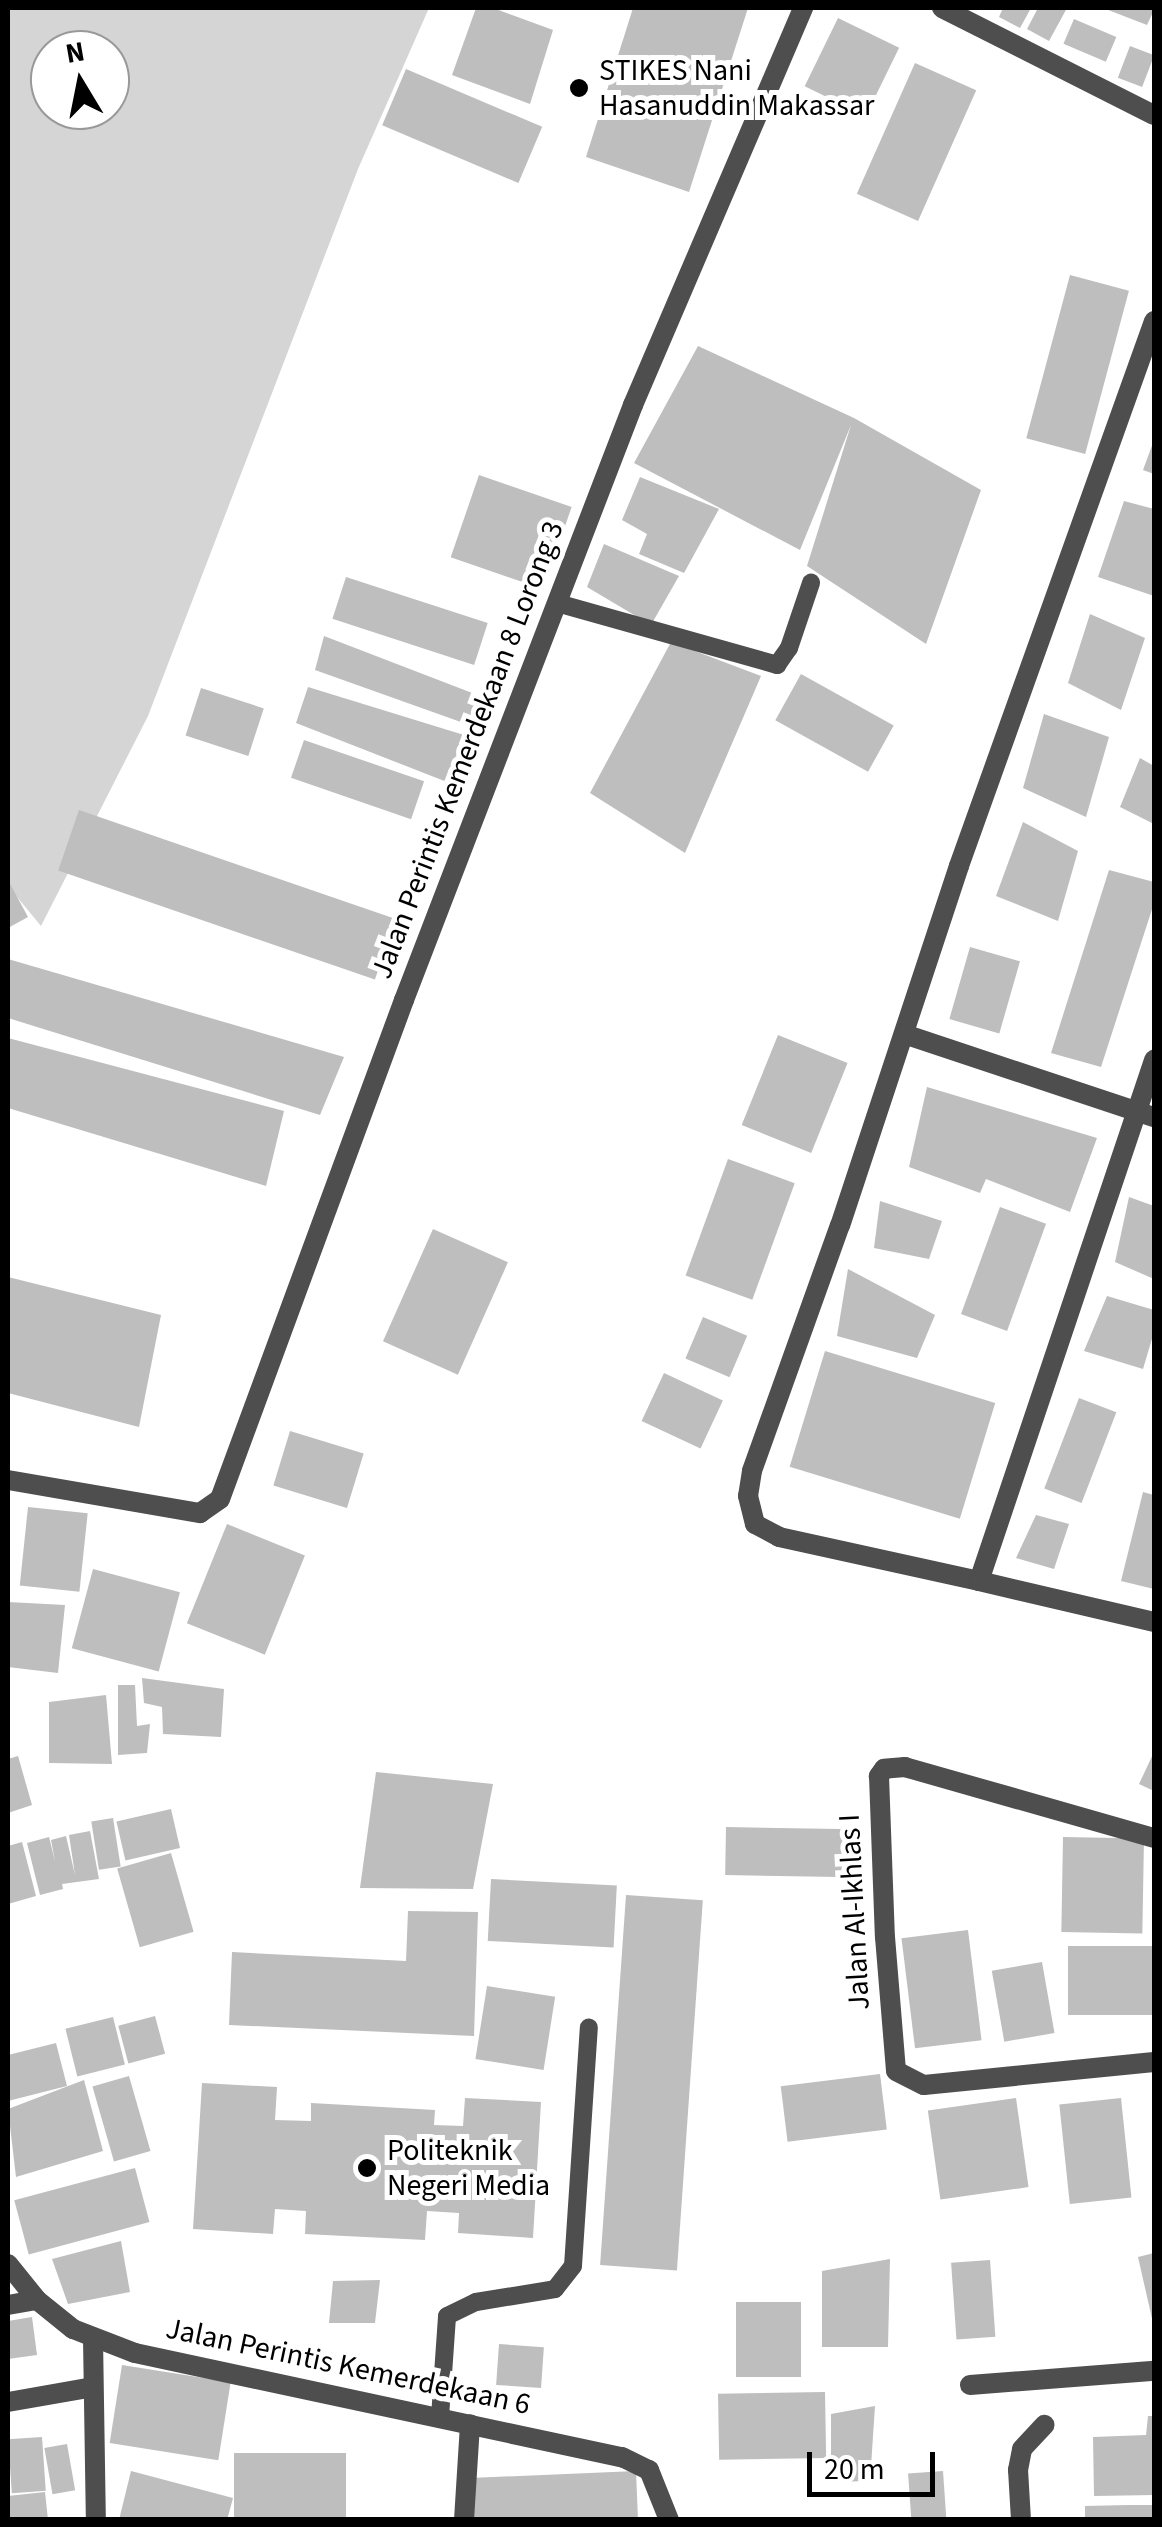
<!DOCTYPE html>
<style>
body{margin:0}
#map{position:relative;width:1162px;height:2527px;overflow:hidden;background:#fff;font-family:"Source Sans 3",sans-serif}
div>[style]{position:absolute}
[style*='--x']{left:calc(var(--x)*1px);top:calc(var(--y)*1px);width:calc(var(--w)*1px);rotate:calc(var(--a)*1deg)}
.green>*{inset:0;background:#d5d5d5}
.building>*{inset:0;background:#bebebe;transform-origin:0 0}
.lane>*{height:18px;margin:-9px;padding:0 9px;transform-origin:9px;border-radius:9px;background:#4e4e4e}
.street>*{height:20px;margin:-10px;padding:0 10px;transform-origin:10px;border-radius:10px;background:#4e4e4e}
.dots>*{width:28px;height:28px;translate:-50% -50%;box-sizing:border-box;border:5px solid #fff;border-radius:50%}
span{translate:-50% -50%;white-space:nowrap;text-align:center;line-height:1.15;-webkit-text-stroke:10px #fff;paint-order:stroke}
.poi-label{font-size:30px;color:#000}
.left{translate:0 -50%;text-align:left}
.street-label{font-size:30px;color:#000}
.frame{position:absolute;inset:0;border:10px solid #000;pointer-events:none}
.north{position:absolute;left:30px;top:30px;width:100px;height:100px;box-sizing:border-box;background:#fff;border:2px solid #999;border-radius:50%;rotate:350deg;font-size:28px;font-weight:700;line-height:40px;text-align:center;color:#000}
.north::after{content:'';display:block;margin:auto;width:35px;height:45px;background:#000;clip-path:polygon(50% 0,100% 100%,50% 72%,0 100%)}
.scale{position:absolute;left:807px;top:2452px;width:128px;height:45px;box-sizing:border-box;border:5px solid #000;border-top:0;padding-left:12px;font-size:30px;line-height:35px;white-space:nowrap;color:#000;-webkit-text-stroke:8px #fff;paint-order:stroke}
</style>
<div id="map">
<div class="green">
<div style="clip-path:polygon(evenodd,8px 8px,429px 8px,358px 169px,148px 716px,41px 926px,8px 886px,8px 8px,50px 50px,110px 50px,110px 110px,50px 110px,50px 50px)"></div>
</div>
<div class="building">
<div style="clip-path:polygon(476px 8px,493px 8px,553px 30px,530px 104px,452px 75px)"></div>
<div style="clip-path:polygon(633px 8px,748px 8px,689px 192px,586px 157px)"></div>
<div style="clip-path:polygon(1003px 8px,1031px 8px,1020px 28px,999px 17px)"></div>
<div style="clip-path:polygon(1038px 8px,1067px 8px,1049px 41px,1027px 29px)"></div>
<div style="clip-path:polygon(1103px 8px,1154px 8px,1154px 10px,1147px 25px)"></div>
<div style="left:838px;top:18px;width:68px;height:76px;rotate:26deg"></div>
<div style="left:1074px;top:19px;width:46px;height:27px;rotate:23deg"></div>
<div style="left:1130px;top:46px;width:26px;height:34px;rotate:21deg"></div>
<div style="left:915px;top:63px;width:67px;height:143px;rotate:24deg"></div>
<div style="left:406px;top:69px;width:148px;height:61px;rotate:23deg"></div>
<div style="left:1070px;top:275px;width:61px;height:169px;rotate:15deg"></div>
<div style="clip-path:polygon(698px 346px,854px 418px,981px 490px,926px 644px,807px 566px,851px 425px,800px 550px,634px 463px)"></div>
<div style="clip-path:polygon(1154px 440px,1154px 474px,1143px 470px)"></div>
<div style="left:479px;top:475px;width:98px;height:87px;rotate:19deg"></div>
<div style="clip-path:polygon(640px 477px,719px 509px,684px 573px,639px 554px,647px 534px,622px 520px)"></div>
<div style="clip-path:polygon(1124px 501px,1154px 509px,1154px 596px,1098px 577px)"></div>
<div style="clip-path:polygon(604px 544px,679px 576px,651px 625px,587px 587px)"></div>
<div style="left:346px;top:577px;width:149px;height:44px;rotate:18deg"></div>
<div style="clip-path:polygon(1090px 614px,1145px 638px,1121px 710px,1068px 683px)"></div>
<div style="clip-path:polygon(324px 636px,480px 696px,472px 726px,315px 670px)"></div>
<div style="clip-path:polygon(671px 642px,761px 676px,685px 853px,590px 793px)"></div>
<div style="left:801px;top:674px;width:106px;height:53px;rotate:29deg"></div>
<div style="clip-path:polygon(308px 687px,464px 735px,447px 782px,296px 723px)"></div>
<div style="left:201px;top:688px;width:66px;height:50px;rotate:18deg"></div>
<div style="clip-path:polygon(1044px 714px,1109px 737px,1086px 817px,1023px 788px)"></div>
<div style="left:304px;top:740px;width:127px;height:40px;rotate:19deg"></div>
<div style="clip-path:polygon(1140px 758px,1154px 766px,1154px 824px,1120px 807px)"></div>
<div style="left:79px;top:810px;width:335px;height:64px;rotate:19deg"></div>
<div style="clip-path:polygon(1023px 822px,1078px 851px,1058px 921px,996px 896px)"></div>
<div style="clip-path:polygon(1109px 870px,1154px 882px,1154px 903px,1101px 1067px,1051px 1053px)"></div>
<div style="clip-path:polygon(8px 880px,28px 917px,8px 928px)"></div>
<div style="left:970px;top:947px;width:52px;height:75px;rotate:16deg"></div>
<div style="clip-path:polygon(8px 959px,344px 1057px,320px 1115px,8px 1018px)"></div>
<div style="left:778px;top:1035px;width:75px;height:97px;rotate:22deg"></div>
<div style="clip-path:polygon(8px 1038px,284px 1111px,266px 1186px,8px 1108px)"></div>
<div style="clip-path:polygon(927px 1087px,1097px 1138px,1070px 1212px,986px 1179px,980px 1193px,909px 1167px)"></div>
<div style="left:728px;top:1159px;width:71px;height:124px;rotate:20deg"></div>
<div style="clip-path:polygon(1129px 1197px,1154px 1206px,1154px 1279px,1115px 1262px)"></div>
<div style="clip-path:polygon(880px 1201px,942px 1221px,929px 1259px,874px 1248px)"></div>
<div style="left:1000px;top:1207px;width:49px;height:114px;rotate:20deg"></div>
<div style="left:433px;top:1229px;width:82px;height:123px;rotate:24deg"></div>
<div style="clip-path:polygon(848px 1269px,935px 1315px,917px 1358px,837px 1336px)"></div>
<div style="clip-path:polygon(8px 1277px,161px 1315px,139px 1427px,8px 1393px)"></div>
<div style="clip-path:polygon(1107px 1296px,1154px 1310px,1154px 1332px,1143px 1369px,1084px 1351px)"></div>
<div style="left:703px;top:1317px;width:48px;height:45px;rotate:23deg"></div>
<div style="left:825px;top:1351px;width:178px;height:121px;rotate:17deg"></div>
<div style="left:664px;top:1373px;width:65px;height:53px;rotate:25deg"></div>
<div style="left:1079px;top:1398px;width:40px;height:97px;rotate:21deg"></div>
<div style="left:290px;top:1431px;width:77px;height:57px;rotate:17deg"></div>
<div style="clip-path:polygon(1143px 1492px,1154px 1495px,1154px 1589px,1121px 1581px)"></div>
<div style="left:28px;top:1507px;width:60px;height:79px;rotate:6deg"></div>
<div style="clip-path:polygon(1036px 1515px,1069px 1524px,1054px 1569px,1016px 1558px)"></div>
<div style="left:227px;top:1524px;width:84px;height:107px;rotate:22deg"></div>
<div style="left:93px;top:1569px;width:90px;height:82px;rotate:15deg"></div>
<div style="clip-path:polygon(8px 1602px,65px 1605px,58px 1673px,8px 1667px)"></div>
<div style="clip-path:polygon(142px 1678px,224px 1689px,221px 1737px,163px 1734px,162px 1707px,144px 1703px)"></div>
<div style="clip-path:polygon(118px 1685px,135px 1685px,137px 1726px,150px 1724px,147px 1753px,118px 1755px)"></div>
<div style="clip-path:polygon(106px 1695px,112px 1764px,49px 1763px,49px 1702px)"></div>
<div style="clip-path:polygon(1154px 1752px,1154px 1791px,1139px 1784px)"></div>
<div style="clip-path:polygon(18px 1756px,32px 1805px,8px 1813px,8px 1759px)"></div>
<div style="clip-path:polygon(376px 1772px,493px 1784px,473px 1889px,360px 1888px)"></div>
<div style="left:171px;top:1809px;width:40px;height:56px;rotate:77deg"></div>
<div style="left:113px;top:1818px;width:49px;height:22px;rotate:81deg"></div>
<div style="left:726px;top:1827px;width:130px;height:48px;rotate:1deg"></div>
<div style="clip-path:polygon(90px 1831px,99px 1879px,62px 1884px,63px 1889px,40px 1895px,27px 1843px,49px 1837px,55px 1861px,51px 1840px,66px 1836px,75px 1875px,69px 1835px)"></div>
<div style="left:1063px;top:1837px;width:81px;height:95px;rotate:1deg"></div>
<div style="clip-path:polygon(22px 1842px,36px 1896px,8px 1904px,8px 1846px)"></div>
<div style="left:171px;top:1853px;width:82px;height:56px;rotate:74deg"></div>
<div style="left:491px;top:1879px;width:126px;height:62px;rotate:3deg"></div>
<div style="left:626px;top:1895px;width:77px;height:371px;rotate:4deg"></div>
<div style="clip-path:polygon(408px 1911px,478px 1912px,474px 2036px,229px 2025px,232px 1952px,406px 1961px)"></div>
<div style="left:968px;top:1930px;width:111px;height:67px;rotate:83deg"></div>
<div style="left:1154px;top:1946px;width:69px;height:86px;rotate:90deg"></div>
<div style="left:1042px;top:1962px;width:72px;height:51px;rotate:80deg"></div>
<div style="left:487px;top:1986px;width:69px;height:74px;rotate:9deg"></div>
<div style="left:155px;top:2016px;width:39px;height:38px;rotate:75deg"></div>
<div style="left:113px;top:2017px;width:49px;height:49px;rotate:76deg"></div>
<div style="clip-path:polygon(56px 2043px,67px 2086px,8px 2101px,8px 2055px)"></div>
<div style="left:880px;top:2074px;width:56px;height:100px;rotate:83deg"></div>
<div style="left:129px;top:2076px;width:78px;height:38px;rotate:74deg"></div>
<div style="clip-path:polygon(84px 2080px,103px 2151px,16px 2177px,8px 2109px)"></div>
<div style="clip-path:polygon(202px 2083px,277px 2087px,275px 2120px,311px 2121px,311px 2103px,435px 2110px,434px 2125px,463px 2126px,465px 2098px,541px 2102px,533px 2238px,458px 2233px,459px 2213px,427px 2211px,425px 2240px,305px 2234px,306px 2211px,275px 2209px,273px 2234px,193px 2229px)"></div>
<div style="left:1016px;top:2098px;width:90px;height:89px;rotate:82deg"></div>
<div style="left:1121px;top:2098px;width:100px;height:62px;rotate:84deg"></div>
<div style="left:135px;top:2168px;width:56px;height:125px;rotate:75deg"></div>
<div style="clip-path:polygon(121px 2241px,130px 2292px,68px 2304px,52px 2259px)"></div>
<div style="clip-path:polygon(1154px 2253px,1154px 2323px,1153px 2323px,1138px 2257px)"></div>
<div style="clip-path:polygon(890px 2259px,888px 2347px,822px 2347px,822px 2271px)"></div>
<div style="left:990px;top:2260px;width:77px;height:39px;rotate:86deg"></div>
<div style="clip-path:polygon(380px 2280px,375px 2323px,329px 2323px,333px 2281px)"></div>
<div style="left:801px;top:2302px;width:75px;height:65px;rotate:90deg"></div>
<div style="clip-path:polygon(32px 2317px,37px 2355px,8px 2359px,8px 2321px)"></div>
<div style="left:499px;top:2344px;width:45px;height:41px;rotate:4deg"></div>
<div style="left:122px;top:2365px;width:110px;height:79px;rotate:9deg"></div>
<div style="left:825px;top:2392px;width:66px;height:107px;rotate:89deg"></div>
<div style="clip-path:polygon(875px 2406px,870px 2481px,831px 2482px,831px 2414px)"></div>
<div style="clip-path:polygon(1148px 2416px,1154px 2416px,1154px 2495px,1094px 2496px,1093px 2437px,1146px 2435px)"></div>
<div style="left:42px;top:2437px;width:54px;height:34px;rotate:86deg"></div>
<div style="left:67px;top:2444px;width:47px;height:23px;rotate:80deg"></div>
<div style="left:234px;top:2453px;width:112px;height:67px"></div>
<div style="clip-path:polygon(131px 2471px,233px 2498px,227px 2520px,119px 2520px)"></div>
<div style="clip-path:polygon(636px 2471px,638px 2520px,472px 2520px,470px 2478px)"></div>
<div style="left:943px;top:2471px;width:49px;height:35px;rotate:86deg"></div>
<div style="clip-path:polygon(45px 2492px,48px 2520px,8px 2520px,8px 2496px)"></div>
<div style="clip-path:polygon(1130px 2505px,1154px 2505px,1154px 2520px,1085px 2520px,1085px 2506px)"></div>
</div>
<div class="lane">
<div style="--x:557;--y:603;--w:229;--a:15.7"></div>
<div style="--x:777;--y:665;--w:21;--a:-55"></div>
<div style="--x:789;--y:648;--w:69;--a:-71.3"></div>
<div style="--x:440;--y:2417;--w:101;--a:-86"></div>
<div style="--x:447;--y:2316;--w:32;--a:-26"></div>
<div style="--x:476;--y:2302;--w:80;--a:-9.3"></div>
<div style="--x:555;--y:2289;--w:29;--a:-52"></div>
<div style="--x:573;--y:2266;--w:239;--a:-86.2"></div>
</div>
<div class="street">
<div style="--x:942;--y:8;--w:237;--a:26.8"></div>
<div style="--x:1154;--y:321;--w:579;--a:109.69"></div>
<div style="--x:959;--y:866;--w:378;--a:108.3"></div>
<div style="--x:840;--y:1225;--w:261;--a:109.7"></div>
<div style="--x:752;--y:1471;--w:25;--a:99"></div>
<div style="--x:748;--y:1496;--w:29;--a:76"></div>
<div style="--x:755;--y:1524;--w:27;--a:28"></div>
<div style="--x:779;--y:1537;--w:205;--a:12.4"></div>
<div style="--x:979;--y:1581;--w:550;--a:-71.43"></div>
<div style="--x:904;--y:1034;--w:263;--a:18.4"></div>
<div style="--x:8;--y:1480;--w:195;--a:9.8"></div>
<div style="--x:200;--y:1513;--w:24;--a:-35"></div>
<div style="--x:220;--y:1499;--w:532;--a:-69.76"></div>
<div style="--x:404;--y:1000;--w:638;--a:-68.95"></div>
<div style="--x:633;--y:405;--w:432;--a:-66.8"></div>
<div style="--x:979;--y:1581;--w:180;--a:13.2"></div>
<div style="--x:1154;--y:1838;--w:259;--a:-164.1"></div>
<div style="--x:905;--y:1767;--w:21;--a:175"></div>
<div style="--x:884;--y:1769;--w:9;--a:126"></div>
<div style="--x:879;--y:1776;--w:161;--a:87.9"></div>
<div style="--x:885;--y:1937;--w:134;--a:85.3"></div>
<div style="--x:896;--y:2071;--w:31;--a:27"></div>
<div style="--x:924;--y:2085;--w:231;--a:-5.7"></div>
<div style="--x:8;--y:2264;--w:46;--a:51.1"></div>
<div style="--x:37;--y:2300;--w:46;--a:38.9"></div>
<div style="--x:73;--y:2329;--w:66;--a:21.2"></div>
<div style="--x:135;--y:2353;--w:498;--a:12.1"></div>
<div style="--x:622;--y:2457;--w:30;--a:26"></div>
<div style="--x:649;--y:2470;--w:54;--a:68.2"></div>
<div style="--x:8;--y:2305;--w:29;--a:-10"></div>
<div style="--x:93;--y:2338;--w:182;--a:89.1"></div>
<div style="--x:970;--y:2385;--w:185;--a:-4.4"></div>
<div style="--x:8;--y:2402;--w:86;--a:-10"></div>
<div style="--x:464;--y:2520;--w:96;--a:-86.4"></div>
<div style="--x:1021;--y:2520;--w:50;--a:-93.4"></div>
<div style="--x:1018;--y:2470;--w:21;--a:-79"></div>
<div style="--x:1022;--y:2449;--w:33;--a:-47"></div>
</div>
<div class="dots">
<div style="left:579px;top:88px;background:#000"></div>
<div style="left:367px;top:2168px;background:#000"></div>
</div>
<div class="poi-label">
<span class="left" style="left:599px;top:88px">STIKES Nani<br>Hasanuddin Makassar</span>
<span class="left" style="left:387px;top:2168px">Politeknik<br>Negeri Media</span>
</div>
<div class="street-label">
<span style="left:468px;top:750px;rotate:-69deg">Jalan Perintis Kemerdekaan 8 Lorong 3</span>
<span style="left:855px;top:1912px;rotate:-93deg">Jalan Al-Ikhlas I</span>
<span style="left:348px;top:2367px;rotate:12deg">Jalan Perintis Kemerdekaan 6</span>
</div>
<div class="frame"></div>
<div class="north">N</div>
<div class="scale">20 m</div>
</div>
